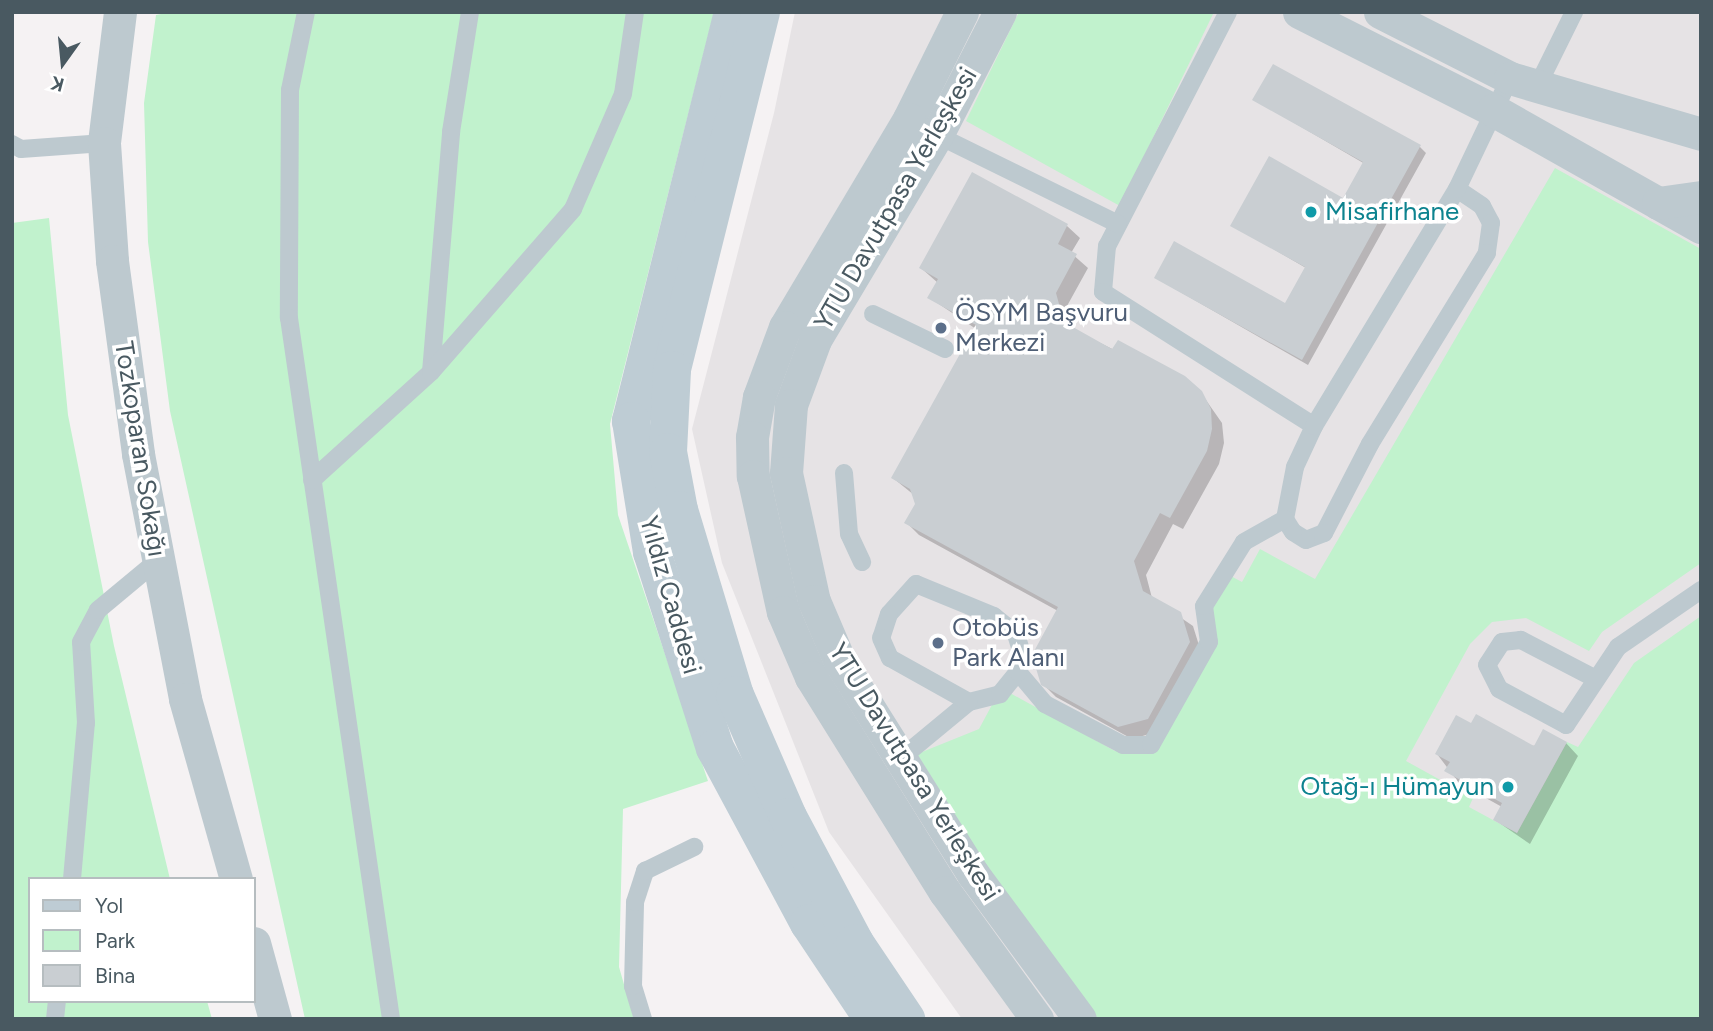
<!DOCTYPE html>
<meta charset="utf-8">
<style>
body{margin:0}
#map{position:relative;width:1713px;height:1031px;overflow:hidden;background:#f5f2f3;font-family:Figtree,sans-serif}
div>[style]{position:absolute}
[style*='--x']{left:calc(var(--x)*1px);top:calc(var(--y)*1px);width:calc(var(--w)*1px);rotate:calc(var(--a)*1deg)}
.education>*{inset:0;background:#e6e3e5}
.green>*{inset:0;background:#c1f2cd}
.shadow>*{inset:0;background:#0003}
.building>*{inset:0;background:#c9ced2}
.lane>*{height:18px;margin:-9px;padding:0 9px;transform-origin:9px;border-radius:9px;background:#bdc9cf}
.street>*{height:33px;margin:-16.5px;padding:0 16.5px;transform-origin:16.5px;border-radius:16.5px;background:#bdc9cf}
.secondary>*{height:38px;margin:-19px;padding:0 19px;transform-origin:19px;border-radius:19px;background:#beccd4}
.dots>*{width:19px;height:19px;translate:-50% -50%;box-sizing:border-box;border:4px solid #fff;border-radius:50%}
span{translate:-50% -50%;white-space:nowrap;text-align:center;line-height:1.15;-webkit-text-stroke:7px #fff;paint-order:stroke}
.street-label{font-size:26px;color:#495961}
.culture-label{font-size:26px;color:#0d838f}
.left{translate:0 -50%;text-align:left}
.right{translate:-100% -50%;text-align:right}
.service-label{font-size:26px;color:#4e5e75}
.frame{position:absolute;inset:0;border:14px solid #495961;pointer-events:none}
.legend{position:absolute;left:28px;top:877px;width:228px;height:126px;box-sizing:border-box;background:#fff;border:2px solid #b6bdc0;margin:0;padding:9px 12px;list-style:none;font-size:21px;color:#495961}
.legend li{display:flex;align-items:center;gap:14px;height:35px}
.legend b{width:35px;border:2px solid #b6bdc0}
.north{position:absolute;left:28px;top:28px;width:70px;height:70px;-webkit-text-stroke:5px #fff;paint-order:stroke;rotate:195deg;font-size:19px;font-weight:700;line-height:28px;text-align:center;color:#495961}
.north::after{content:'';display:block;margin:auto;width:24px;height:32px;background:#495961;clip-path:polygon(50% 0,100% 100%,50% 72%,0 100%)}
</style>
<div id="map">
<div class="education">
<div style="clip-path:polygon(795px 12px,1701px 12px,1701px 1019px,962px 1019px,829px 832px,722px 563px,692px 429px,774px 113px)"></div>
</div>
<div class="green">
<div style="clip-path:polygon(171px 12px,714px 12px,610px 424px,618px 515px,708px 781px,623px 809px,619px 967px,634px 1019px,305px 1019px,170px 411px,148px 242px,144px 103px,156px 15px)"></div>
<div style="clip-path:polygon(1019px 12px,1214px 12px,1120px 206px,966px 121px)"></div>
<div style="clip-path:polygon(1555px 168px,1701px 249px,1701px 563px,1602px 632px,1589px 651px,1526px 618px,1492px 622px,1470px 644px,1406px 761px,1473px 798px,1469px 807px,1517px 833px,1567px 742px,1578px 747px,1634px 663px,1701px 616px,1701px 1019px,1098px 1019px,986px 865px,917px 754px,979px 729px,1001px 688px,1115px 751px,1163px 738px,1214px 645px,1211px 604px,1227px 574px,1242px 582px,1260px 549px,1315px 579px)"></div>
<div style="clip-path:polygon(49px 218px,68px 415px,114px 646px,170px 879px,30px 879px,30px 1001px,207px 1001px,212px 1019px,12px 1019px,12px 223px)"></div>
</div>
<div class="shadow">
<div style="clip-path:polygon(1255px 100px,1420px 147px,1426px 153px,1308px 365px,1156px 278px,1286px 305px,1306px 268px,1232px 225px,1344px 200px,1365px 164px)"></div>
<div style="clip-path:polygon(972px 174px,1067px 226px,1080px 238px,1071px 253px,1088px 268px,1067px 306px,1074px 330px,1201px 393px,1222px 423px,1224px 443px,1219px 464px,1183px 529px,1173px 524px,1146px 575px,1152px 598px,1193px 626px,1202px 655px,1160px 731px,1132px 739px,1056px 697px,1043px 684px,1058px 611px,919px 535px,906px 522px,917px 504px,914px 495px,893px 478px,976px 329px,930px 298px,938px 283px,921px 268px)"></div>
<div style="clip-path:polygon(1566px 743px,1578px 756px,1530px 844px,1495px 820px,1502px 807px,1459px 783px,1437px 754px)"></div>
</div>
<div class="building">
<div style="clip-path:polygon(1273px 64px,1421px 145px,1302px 360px,1154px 278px,1174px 241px,1285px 303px,1305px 267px,1230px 226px,1269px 156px,1343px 198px,1363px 162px,1252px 100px)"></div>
<div style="clip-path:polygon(972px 172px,1068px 224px,1058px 244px,1077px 254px,1056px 293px,1064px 322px,1112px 349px,1118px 340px,1185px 376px,1202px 391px,1211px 409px,1212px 429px,1207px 451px,1170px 518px,1160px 513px,1134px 561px,1143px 591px,1181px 612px,1190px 642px,1148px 719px,1118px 727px,1041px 685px,1032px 655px,1058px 607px,904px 523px,915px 504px,910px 489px,891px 478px,976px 325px,927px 298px,938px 279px,919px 268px)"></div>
<div style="clip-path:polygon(1476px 714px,1534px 746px,1543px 729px,1567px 742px,1517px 833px,1493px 820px,1502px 803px,1444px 771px,1450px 762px,1435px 754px,1456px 715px,1471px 723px)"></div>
</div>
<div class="lane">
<div style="--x:306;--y:12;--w:80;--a:101.6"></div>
<div style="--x:290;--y:90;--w:228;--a:90.3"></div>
<div style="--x:289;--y:318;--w:708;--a:81.72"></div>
<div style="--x:1228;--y:12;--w:263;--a:117.3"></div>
<div style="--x:1107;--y:246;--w:46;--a:95"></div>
<div style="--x:1103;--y:292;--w:250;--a:32.4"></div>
<div style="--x:1537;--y:87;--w:84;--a:-63.7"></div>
<div style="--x:933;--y:133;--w:206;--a:26.2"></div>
<div style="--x:12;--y:144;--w:10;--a:29"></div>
<div style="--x:21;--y:149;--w:83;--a:-4.1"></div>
<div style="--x:1457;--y:189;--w:30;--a:34"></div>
<div style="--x:1482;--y:206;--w:19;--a:62"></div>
<div style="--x:1491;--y:223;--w:30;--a:98"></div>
<div style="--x:1487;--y:253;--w:224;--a:121.5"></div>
<div style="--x:1370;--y:444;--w:100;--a:117.3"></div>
<div style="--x:1324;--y:533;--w:19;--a:159"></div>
<div style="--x:1306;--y:540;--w:15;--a:-148"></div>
<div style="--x:1293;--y:532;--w:15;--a:-122"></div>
<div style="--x:1285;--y:519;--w:53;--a:-79.1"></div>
<div style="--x:1295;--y:467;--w:45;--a:-65.1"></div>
<div style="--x:1314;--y:426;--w:277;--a:-58.9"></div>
<div style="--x:1457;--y:189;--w:123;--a:-64.5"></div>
<div style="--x:873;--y:314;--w:80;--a:25.9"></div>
<div style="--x:431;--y:372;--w:241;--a:-85.2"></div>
<div style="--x:451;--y:132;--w:121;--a:-81"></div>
<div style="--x:844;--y:473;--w:61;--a:85.3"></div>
<div style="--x:849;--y:534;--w:31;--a:65"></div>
<div style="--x:312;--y:480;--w:161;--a:-42.2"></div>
<div style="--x:431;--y:372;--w:216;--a:-48.9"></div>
<div style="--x:573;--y:209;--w:125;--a:-66.5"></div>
<div style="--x:623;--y:94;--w:83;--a:-81.7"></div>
<div style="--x:1018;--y:672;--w:42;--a:49.8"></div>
<div style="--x:1045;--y:704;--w:88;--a:27.7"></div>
<div style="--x:1123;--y:745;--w:28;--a:0"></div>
<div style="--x:1151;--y:745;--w:118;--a:-60.6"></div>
<div style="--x:1209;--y:642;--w:36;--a:-98"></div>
<div style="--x:1204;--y:606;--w:75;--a:-58"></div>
<div style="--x:1244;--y:542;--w:47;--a:-29.3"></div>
<div style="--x:1596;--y:679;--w:85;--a:-152.5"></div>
<div style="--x:1521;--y:640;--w:19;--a:174"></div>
<div style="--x:1502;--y:642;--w:27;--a:123"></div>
<div style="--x:1487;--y:665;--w:27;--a:63"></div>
<div style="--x:1499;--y:689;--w:76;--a:28.2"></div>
<div style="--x:1566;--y:725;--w:94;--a:-56.3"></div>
<div style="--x:1618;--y:647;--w:101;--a:-34.5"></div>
<div style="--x:900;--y:759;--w:89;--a:-39.6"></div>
<div style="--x:969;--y:702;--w:32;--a:-14"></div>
<div style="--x:1000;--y:694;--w:28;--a:-51"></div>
<div style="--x:1018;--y:672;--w:16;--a:-72"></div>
<div style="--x:1023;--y:657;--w:24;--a:-107"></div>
<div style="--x:1016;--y:634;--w:28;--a:-141"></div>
<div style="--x:994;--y:616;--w:84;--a:-157.7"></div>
<div style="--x:916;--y:584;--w:40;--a:132"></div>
<div style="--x:889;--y:614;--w:25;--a:108"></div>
<div style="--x:881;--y:638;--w:22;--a:66"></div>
<div style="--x:890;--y:658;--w:90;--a:29.1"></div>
<div style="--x:72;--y:879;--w:157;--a:-84.9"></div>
<div style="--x:86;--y:723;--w:81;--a:-93.5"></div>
<div style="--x:81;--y:642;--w:36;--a:-62"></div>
<div style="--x:98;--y:610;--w:78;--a:-39.8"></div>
<div style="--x:55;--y:1019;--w:18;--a:-84"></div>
<div style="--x:643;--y:1019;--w:34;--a:-107"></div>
<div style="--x:633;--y:986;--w:84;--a:-88.6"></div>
<div style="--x:635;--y:902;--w:33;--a:-72"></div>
<div style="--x:645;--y:871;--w:55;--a:-26.1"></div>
</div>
<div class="street">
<div style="--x:120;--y:12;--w:132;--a:97"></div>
<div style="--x:104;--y:143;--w:118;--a:86.1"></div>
<div style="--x:112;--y:261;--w:195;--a:82.3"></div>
<div style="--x:138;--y:454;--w:249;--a:79.1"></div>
<div style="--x:185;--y:699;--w:187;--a:74.2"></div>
<div style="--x:962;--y:12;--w:119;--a:116.4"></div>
<div style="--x:909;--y:119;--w:242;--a:120.8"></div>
<div style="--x:785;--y:327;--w:75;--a:110.4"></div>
<div style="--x:759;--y:397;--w:41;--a:99.9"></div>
<div style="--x:752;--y:437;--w:39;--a:89"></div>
<div style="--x:753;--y:476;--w:139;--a:77.6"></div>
<div style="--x:783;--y:612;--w:71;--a:66.7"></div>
<div style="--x:811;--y:677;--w:253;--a:58.1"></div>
<div style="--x:945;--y:892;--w:157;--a:54.1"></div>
<div style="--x:1000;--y:12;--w:138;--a:117.1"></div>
<div style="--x:937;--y:135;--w:239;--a:120.8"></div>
<div style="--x:815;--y:340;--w:69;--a:110.3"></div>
<div style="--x:791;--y:405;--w:68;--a:94.2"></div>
<div style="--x:786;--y:473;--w:131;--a:77.7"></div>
<div style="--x:814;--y:601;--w:66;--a:66.9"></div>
<div style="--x:840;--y:662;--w:250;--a:57.9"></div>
<div style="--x:973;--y:874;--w:180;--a:53.6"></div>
<div style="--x:1299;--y:12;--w:217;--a:26.8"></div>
<div style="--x:1493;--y:110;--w:239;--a:29.4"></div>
<div style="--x:1380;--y:12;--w:146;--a:26.9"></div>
<div style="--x:1510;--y:78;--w:199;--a:16.3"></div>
<div style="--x:1658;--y:203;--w:43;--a:-7.9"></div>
<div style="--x:254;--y:943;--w:79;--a:74.6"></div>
</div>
<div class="secondary">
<div style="--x:733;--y:12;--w:422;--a:104"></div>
<div style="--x:631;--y:421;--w:133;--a:80.9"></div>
<div style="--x:652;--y:552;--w:206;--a:72.2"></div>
<div style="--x:715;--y:748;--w:199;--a:61.8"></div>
<div style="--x:809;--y:923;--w:115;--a:56.3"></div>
<div style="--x:761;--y:12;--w:369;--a:104"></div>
<div style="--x:672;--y:370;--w:82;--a:92.8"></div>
<div style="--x:668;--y:452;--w:59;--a:79.3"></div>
<div style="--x:679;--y:510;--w:193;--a:73.2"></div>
<div style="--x:735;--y:695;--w:133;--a:66.5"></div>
<div style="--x:788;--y:817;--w:143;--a:62"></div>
<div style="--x:855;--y:943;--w:92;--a:56.1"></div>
</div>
<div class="dots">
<div style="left:1311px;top:212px;background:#0f9aa8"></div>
<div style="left:941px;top:328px;background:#5c6f8a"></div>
<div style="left:938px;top:643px;background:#5c6f8a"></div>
<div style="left:1508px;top:787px;background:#0f9aa8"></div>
</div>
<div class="street-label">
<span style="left:896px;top:199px;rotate:-60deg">YTU Davutpasa Yerleşkesi</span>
<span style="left:140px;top:449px;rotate:81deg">Tozkoparan Sokağı</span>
<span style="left:670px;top:595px;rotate:74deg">Yıldız Caddesi</span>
<span style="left:914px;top:772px;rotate:58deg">YTU Davutpasa Yerleşkesi</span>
</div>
<div class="culture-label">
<span class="left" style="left:1325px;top:212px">Misafirhane</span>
<span class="right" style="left:1494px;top:787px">Otağ-ı Hümayun</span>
</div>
<div class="service-label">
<span class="left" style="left:955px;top:328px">ÖSYM Başvuru<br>Merkezi</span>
<span class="left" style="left:952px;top:643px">Otobüs<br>Park Alanı</span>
</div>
<div class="frame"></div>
<ul class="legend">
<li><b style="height:9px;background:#beccd4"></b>Yol</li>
<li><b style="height:19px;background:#c1f2cd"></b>Park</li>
<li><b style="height:19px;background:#c9ced2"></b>Bina</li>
</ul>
<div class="north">K</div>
</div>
